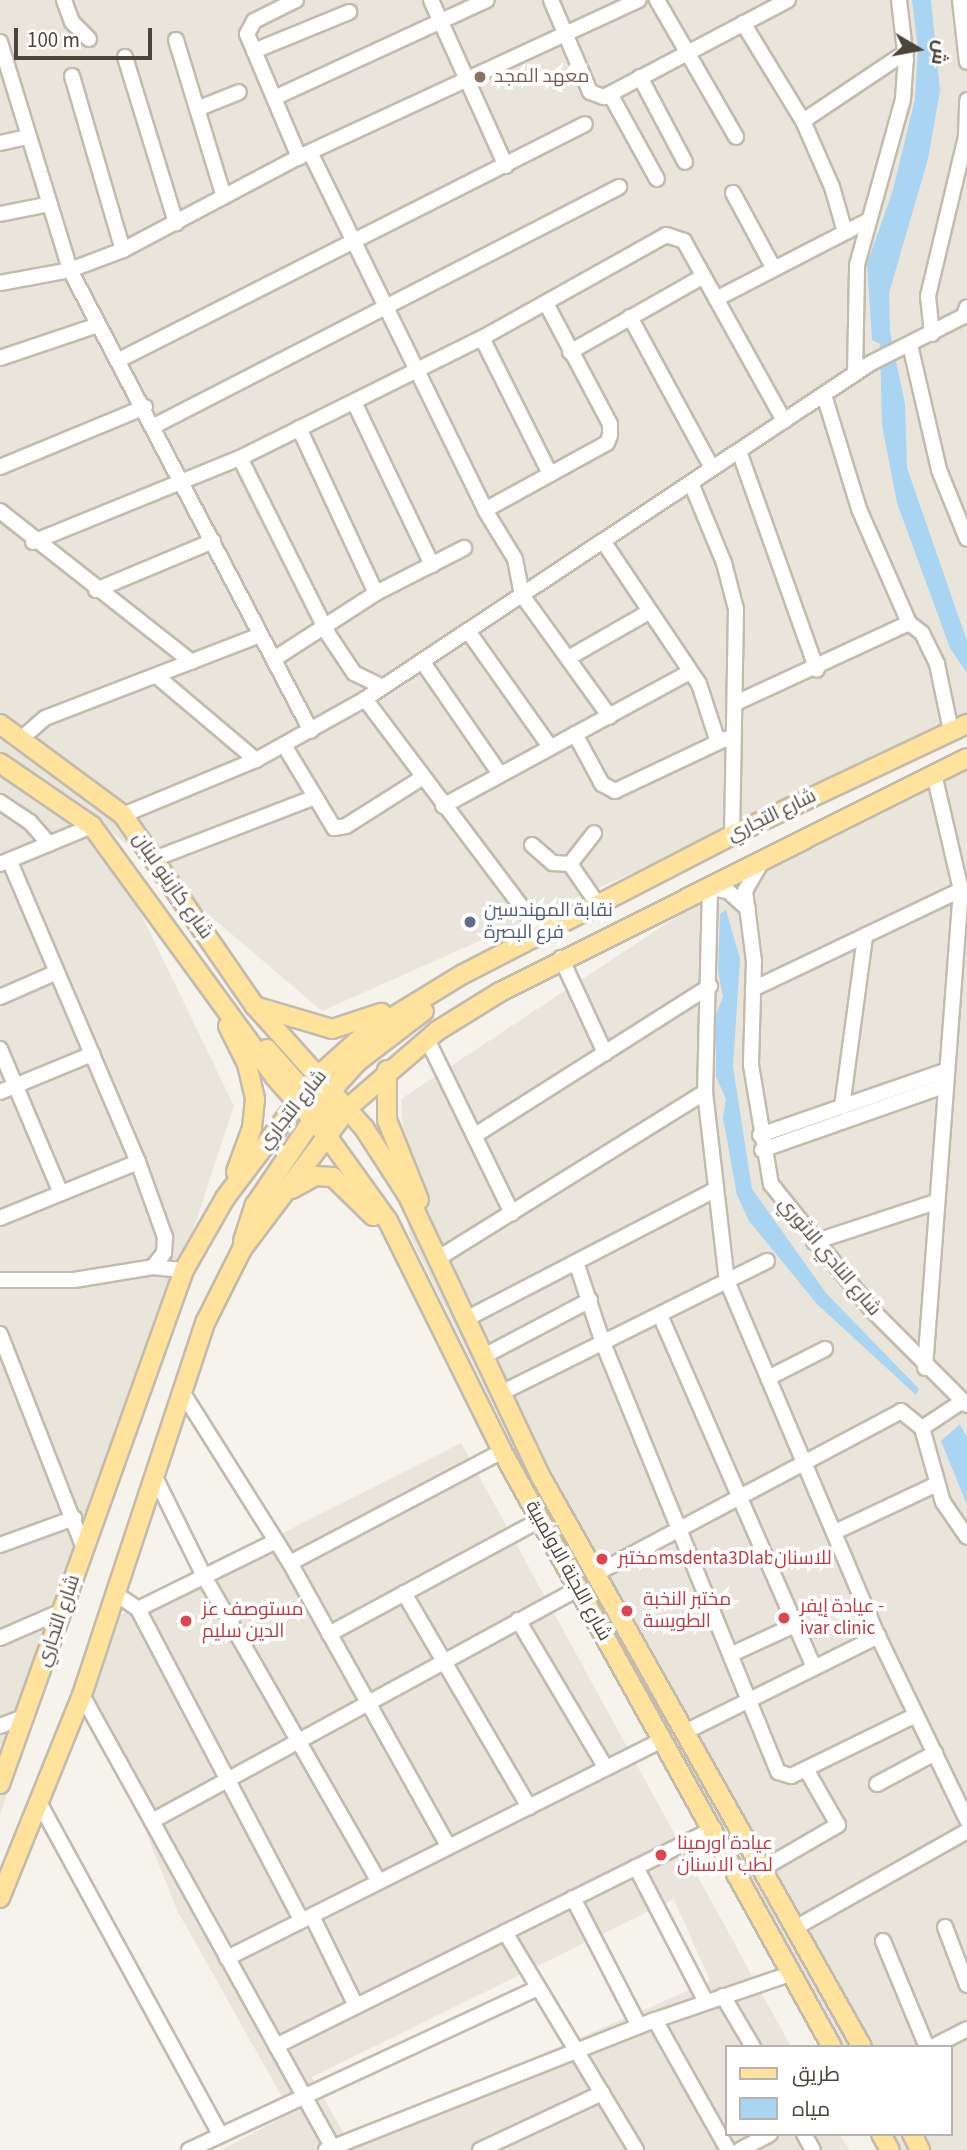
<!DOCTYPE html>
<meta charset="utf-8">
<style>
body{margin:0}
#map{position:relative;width:967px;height:2150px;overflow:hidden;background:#f6f3ec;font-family:"Source Sans 3",Cairo,sans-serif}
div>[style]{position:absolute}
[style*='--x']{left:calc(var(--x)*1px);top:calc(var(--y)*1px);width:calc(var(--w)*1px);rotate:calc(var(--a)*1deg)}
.residential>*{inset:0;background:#eae5da}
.water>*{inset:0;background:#a9d4f2}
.roads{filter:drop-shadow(2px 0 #c2bbae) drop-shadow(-2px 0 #c2bbae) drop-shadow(0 2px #c2bbae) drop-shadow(0 -2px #c2bbae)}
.minor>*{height:14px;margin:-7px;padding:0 7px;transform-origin:7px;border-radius:7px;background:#fff}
.major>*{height:18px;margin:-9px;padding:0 9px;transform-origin:9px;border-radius:9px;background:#ffe39c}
.dots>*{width:19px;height:19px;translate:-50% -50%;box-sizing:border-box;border:4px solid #fff;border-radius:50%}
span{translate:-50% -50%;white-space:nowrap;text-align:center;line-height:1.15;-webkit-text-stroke:7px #fff;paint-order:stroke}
.education-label{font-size:19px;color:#785e54}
.left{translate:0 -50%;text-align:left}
.street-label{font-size:19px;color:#4b4439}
.service-label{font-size:19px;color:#4e5e75}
.health-label{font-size:19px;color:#be3a42}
.legend{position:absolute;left:725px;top:2045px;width:228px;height:91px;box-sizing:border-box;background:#fff;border:2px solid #b7b4b0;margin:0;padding:9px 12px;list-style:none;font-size:21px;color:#4b4439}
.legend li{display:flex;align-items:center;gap:14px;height:35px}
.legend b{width:35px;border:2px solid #b7b4b0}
.north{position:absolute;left:883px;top:14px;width:70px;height:70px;-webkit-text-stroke:5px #fff;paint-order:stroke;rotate:100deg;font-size:19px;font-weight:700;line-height:28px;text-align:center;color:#4b4439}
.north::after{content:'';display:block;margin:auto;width:24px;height:32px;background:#4b4439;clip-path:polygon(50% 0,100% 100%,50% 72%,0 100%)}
.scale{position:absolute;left:14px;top:28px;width:138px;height:32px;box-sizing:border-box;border:4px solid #4b4439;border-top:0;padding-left:9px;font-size:21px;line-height:24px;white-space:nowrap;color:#4b4439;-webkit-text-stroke:5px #fff;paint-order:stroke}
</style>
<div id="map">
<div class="residential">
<div style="clip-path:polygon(0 0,967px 0,967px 724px,322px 1011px,94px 817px,234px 1106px,0 1815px)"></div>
<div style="clip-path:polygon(967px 760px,967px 2150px,899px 2150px,890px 2134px,951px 2134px,951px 2047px,843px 2047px,532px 1484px,409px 1234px,401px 1099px,764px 859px)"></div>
<div style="clip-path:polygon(evenodd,461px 1443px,791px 2047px,727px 2047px,727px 2134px,840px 2134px,849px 2150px,221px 2150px,291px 2113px,177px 1910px,92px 1697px,119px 1616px,461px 1443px,674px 1899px,710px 1981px,347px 2139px,312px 2077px,674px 1899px)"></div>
</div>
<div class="water">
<div style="clip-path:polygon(912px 0,931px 0,940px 91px,928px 159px,889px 293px,890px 332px,905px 404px,907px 468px,967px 641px,967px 673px,950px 648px,897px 503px,882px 425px,880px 344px,872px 340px,867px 264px,893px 190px,915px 99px,918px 49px)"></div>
<div style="clip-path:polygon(726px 910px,740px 959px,733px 1067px,752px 1189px,826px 1293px,919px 1389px,916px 1395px,817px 1304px,749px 1221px,737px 1195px,723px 1118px,726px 1099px,716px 1077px,716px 1014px,723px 997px,718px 971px,720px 914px)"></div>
<div style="clip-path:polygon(960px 1424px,967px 1437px,967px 1505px,941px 1441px)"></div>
</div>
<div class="roads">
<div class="minor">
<div style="--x:64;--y:0;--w:23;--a:70"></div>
<div style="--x:72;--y:22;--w:24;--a:45"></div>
<div style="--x:296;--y:0;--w:47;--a:153.4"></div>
<div style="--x:254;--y:21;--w:15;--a:118"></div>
<div style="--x:247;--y:34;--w:134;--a:67.1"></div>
<div style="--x:431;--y:0;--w:182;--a:65.7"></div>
<div style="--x:551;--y:0;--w:100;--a:67"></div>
<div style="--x:590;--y:92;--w:15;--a:20"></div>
<div style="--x:604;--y:97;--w:208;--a:-27.8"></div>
<div style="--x:657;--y:0;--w:158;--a:60"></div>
<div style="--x:960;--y:0;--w:62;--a:83.6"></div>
<div style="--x:743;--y:23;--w:115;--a:58.5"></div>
<div style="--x:803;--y:121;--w:72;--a:66.3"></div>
<div style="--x:832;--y:187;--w:47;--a:73.9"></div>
<div style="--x:176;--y:40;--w:164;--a:73"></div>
<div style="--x:0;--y:42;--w:239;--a:72.9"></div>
<div style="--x:70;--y:270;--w:520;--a:62.4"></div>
<div style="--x:254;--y:51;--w:103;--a:-22.3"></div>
<div style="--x:125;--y:57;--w:174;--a:72.9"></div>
<div style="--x:72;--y:76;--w:181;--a:73.7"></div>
<div style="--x:640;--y:77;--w:96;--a:62.1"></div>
<div style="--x:610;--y:94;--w:97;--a:61.1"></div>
<div style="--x:274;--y:98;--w:234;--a:-24.7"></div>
<div style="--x:197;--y:109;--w:45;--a:-22"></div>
<div style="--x:803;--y:121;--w:124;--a:-33.8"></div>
<div style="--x:0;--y:143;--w:29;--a:-12"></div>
<div style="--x:310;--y:152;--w:398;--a:63.9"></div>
<div style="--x:485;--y:510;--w:57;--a:58.5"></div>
<div style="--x:515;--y:559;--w:37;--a:79"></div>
<div style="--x:522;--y:595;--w:150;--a:54.2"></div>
<div style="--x:733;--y:193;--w:84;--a:61.6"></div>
<div style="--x:0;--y:214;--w:51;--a:-11.3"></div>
<div style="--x:0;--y:283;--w:71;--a:-10.5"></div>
<div style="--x:70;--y:270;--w:57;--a:-20.7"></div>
<div style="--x:123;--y:250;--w:199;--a:-27.9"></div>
<div style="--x:299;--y:157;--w:374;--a:-24.8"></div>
<div style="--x:716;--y:299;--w:172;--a:-27.3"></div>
<div style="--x:630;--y:317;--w:172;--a:61.5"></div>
<div style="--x:932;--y:334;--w:38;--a:-96"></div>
<div style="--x:928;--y:296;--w:164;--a:-76.6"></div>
<div style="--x:966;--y:136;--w:36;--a:-88"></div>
<div style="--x:482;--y:338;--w:152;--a:63.4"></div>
<div style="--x:910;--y:345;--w:128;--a:76.9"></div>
<div style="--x:939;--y:470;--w:74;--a:67.9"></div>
<div style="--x:570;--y:352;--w:150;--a:-29.6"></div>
<div style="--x:0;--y:358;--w:103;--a:-18.6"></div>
<div style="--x:119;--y:360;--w:522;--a:-26.86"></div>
<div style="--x:855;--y:374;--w:109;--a:-88.9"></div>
<div style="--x:857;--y:265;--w:172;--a:-74.5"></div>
<div style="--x:903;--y:99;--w:39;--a:-86"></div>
<div style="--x:906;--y:60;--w:60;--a:-96.7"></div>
<div style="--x:824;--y:395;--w:119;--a:72.9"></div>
<div style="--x:859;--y:509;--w:124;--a:66.3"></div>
<div style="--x:909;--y:623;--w:16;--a:38"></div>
<div style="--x:922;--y:633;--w:34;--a:64"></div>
<div style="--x:937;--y:664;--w:68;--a:78.2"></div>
<div style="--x:354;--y:402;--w:181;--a:64.4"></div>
<div style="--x:154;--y:426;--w:523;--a:-27.2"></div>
<div style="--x:299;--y:428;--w:182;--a:65"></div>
<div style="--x:739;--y:451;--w:232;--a:70.4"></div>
<div style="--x:240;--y:458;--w:197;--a:63.4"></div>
<div style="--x:328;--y:634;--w:47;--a:56.3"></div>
<div style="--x:354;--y:673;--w:32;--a:26"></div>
<div style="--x:0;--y:467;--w:157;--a:-22.5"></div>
<div style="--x:691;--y:483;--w:87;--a:67.6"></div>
<div style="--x:724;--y:563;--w:48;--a:75.4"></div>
<div style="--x:736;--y:609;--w:226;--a:91"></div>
<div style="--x:485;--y:510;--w:139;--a:-28.8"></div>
<div style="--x:607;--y:443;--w:9;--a:-69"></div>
<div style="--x:610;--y:435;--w:11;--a:-90"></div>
<div style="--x:610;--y:424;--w:137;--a:-117.9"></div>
<div style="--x:0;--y:511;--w:244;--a:38.2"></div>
<div style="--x:603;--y:541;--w:172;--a:56.1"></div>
<div style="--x:699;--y:684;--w:61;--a:71.9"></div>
<div style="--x:33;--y:542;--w:223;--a:-22.1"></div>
<div style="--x:240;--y:458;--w:270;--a:-26.4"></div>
<div style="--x:482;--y:338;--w:211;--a:-29.2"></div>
<div style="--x:666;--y:235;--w:19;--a:18"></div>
<div style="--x:684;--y:241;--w:206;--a:60.9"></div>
<div style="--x:96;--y:590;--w:127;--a:-22.7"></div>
<div style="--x:468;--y:631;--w:142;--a:54.7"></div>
<div style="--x:570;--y:657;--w:91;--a:-29.7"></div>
<div style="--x:274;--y:659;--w:121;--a:-32.9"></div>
<div style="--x:376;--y:593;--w:99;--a:-27.1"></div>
<div style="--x:422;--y:661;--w:137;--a:55.4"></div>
<div style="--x:159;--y:678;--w:127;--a:40.2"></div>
<div style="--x:365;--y:699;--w:296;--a:53"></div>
<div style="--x:736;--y:703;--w:191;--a:-24.8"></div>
<div style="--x:575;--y:734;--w:57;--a:61.6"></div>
<div style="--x:602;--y:784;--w:15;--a:28"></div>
<div style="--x:615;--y:791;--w:122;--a:-25.3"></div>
<div style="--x:22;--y:738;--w:30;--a:-41"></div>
<div style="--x:45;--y:718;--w:230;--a:-21.1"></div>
<div style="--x:284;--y:745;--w:97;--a:58.9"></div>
<div style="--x:334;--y:828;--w:12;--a:-9"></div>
<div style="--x:346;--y:826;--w:88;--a:-32.4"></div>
<div style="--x:0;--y:802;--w:36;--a:34"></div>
<div style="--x:30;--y:822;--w:29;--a:49"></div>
<div style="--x:443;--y:806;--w:279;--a:-28.5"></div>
<div style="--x:123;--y:815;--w:144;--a:-22.5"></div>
<div style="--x:256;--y:760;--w:125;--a:-29.2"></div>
<div style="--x:365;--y:699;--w:607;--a:-33.59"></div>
<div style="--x:871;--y:363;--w:104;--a:-26.8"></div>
<div style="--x:964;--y:316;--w:9;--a:-72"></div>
<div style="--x:532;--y:845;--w:28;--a:41"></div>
<div style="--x:553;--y:863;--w:17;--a:3"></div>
<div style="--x:570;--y:864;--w:39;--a:-52"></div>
<div style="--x:154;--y:859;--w:170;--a:-21"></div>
<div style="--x:761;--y:863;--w:32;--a:120"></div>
<div style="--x:745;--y:891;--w:71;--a:82.7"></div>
<div style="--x:754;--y:961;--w:104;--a:91.7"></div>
<div style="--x:751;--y:1065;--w:121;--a:80.5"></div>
<div style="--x:771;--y:1184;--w:161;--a:51.3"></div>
<div style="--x:872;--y:1310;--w:134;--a:45"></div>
<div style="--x:0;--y:864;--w:100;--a:-22.4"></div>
<div style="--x:570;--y:864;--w:51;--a:55.4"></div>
<div style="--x:748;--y:909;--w:27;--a:-138"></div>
<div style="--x:728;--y:891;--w:18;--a:-171"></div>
<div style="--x:710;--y:888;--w:204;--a:91.4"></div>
<div style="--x:705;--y:1092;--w:190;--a:83.4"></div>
<div style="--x:727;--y:1281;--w:386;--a:67"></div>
<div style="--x:878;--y:1636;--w:204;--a:64.2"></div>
<div style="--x:561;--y:958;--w:105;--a:65.1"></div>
<div style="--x:753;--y:989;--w:230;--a:-25.5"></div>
<div style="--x:0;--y:997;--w:62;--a:-23.7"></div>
<div style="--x:427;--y:1039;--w:194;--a:64"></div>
<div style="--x:0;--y:1049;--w:154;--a:67.1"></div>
<div style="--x:0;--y:1092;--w:100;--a:-22.4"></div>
<div style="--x:842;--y:1107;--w:173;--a:-82.3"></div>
<div style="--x:477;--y:1134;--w:276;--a:-32.4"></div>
<div style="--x:760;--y:1135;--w:196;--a:-19.1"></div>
<div style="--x:762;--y:1150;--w:193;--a:-19.4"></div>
<div style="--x:0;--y:1218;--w:149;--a:-22.1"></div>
<div style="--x:814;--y:1242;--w:128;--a:-18.2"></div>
<div style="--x:437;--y:1259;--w:316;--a:-31.9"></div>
<div style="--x:576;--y:1262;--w:85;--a:71.6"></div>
<div style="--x:603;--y:1343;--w:463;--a:67.8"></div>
<div style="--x:778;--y:1772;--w:14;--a:17"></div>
<div style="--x:791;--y:1776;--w:139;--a:-26"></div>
<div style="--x:153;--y:1267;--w:31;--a:6"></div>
<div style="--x:0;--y:1280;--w:74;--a:0"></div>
<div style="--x:74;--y:1280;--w:80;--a:-9.3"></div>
<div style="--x:153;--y:1267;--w:18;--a:-52"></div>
<div style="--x:164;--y:1253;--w:16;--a:-86"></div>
<div style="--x:165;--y:1237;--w:80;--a:-109.8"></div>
<div style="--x:138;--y:1162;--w:328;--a:-113.1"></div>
<div style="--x:660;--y:1315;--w:384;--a:66.4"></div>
<div style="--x:466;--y:1319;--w:278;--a:-27.4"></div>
<div style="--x:0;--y:1334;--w:230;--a:68.6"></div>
<div style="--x:484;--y:1356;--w:120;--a:-27.8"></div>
<div style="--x:925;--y:1368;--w:479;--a:-85.7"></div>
<div style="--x:961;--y:890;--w:119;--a:-103.1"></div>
<div style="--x:768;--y:1378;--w:64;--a:-27"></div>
<div style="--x:181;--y:1390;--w:204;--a:57.8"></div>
<div style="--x:290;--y:1563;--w:325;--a:60.8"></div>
<div style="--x:501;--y:1393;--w:297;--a:-26.4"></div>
<div style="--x:922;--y:1428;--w:49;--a:-33.4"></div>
<div style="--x:154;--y:1475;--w:115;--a:63.7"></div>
<div style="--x:205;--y:1578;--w:350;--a:60.2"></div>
<div style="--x:835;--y:1532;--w:113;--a:-25.2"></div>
<div style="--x:0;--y:1545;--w:79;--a:-20"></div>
<div style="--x:290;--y:1563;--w:240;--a:-27.8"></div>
<div style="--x:595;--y:1574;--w:347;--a:-28"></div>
<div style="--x:901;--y:1411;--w:27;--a:39"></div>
<div style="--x:922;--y:1428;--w:77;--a:74.2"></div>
<div style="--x:943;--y:1502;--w:42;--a:55.6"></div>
<div style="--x:404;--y:1593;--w:248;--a:59.7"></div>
<div style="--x:116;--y:1594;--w:27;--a:34"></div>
<div style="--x:138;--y:1609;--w:352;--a:62.3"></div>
<div style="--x:138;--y:1609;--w:152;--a:-26.2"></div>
<div style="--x:518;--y:1620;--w:172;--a:59.3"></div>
<div style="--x:329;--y:1634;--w:240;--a:-28.4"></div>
<div style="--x:0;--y:1638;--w:68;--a:-23.5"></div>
<div style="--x:732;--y:1654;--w:69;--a:-24.7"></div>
<div style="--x:82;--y:1695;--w:520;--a:61.02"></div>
<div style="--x:0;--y:1726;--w:28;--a:-21"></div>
<div style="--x:685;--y:1732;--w:216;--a:-26.4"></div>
<div style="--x:877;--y:1784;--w:66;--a:-28.1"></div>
<div style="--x:40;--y:1804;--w:376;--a:61.4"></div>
<div style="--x:152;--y:1821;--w:485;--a:-28.6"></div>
<div style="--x:636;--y:1867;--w:152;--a:62.6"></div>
<div style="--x:762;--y:1869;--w:88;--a:-30.1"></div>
<div style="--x:838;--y:1825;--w:64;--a:-119.7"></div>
<div style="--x:573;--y:1898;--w:144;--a:62.7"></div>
<div style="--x:312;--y:1916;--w:100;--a:63.9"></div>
<div style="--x:945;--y:1927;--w:62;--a:69.2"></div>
<div style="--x:795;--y:1928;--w:197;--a:-29.4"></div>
<div style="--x:505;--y:1932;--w:254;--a:59"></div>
<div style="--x:883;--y:1941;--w:115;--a:67.5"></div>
<div style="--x:227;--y:1958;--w:487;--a:-26.6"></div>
<div style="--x:723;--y:1996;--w:59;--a:59.5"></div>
<div style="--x:655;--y:2020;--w:149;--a:60.7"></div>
<div style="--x:276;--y:2046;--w:489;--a:-26.4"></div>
<div style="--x:932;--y:2047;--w:39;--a:-27"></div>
<div style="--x:804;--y:2134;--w:18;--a:61"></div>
<div style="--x:189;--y:2150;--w:385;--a:-24.9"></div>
<div style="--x:326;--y:2150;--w:354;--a:-21.6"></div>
<div style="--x:655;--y:2020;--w:145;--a:-18.9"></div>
<div style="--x:480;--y:2150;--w:135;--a:-25"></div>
<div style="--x:740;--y:2150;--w:34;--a:-28"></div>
</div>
<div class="major">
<div style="--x:0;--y:724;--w:153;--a:36.5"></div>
<div style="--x:123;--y:815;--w:232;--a:55.4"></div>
<div style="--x:255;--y:1006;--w:164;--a:48.2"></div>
<div style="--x:364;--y:1128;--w:81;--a:57.1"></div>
<div style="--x:408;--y:1196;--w:311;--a:64.7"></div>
<div style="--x:541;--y:1477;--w:654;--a:60.61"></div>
<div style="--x:0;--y:763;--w:112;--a:34.4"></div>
<div style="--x:92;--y:826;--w:309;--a:53.9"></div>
<div style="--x:274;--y:1076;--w:80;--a:48.5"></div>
<div style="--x:327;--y:1136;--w:105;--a:54.3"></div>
<div style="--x:388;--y:1221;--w:257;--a:63.6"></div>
<div style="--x:502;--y:1451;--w:681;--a:61.03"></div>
<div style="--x:258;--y:1007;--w:77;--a:16.6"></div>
<div style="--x:332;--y:1029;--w:52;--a:-18.1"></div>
<div style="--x:228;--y:1026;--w:42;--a:63.4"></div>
<div style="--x:247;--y:1064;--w:36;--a:77"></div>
<div style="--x:255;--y:1099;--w:29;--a:96"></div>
<div style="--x:252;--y:1128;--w:47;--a:110"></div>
<div style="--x:267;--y:1049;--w:57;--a:48.5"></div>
<div style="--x:305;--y:1092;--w:37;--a:22"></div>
<div style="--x:387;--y:1070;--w:50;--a:90"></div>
<div style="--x:387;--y:1120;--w:86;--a:68.2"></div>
<div style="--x:327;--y:1136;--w:46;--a:-83.8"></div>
<div style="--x:332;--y:1090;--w:38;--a:-48"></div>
<div style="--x:357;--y:1062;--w:84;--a:-37.3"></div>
<div style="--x:292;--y:1189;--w:26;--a:-29"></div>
<div style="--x:315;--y:1176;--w:18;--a:3"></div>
<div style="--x:333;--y:1177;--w:56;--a:44.3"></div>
<div style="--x:243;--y:1241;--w:38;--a:-72"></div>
<div style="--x:255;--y:1205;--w:112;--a:-55.9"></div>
<div style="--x:0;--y:1784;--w:546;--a:-70.3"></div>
<div style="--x:184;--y:1270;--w:83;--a:-60.3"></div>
<div style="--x:225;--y:1198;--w:152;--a:-52.8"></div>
<div style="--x:317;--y:1077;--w:64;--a:-41.9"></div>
<div style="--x:365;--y:1034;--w:115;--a:-31.5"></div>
<div style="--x:463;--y:974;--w:303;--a:-27.3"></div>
<div style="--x:732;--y:835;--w:260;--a:-25.3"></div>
<div style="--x:0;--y:1898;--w:219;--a:-68"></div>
<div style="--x:82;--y:1695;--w:394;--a:-71.7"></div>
<div style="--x:206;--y:1321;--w:80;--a:-63.4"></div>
<div style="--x:242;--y:1249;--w:178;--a:-53"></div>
<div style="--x:349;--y:1107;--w:116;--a:-40.8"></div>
<div style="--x:437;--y:1031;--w:74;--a:-31.8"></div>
<div style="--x:500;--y:992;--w:522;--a:-26.61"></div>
<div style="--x:881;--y:2134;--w:18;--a:61"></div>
<div style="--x:912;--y:2134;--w:18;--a:63"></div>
</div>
</div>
<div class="dots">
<div style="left:480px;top:77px;background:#8d6e63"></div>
<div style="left:470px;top:922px;background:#5c6f8a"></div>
<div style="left:602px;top:1559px;background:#e0444e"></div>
<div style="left:627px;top:1611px;background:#e0444e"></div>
<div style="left:784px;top:1618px;background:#e0444e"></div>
<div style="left:186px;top:1621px;background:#e0444e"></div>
<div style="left:661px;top:1855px;background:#e0444e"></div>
</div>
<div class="education-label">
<span class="left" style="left:494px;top:77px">معهد المجد</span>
</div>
<div class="street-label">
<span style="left:772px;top:816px;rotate:-26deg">شارع التجاري</span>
<span style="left:172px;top:886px;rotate:55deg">شارع كازينو لبنان</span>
<span style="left:293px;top:1110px;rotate:-51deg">شارع التجاري</span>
<span style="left:829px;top:1257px;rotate:50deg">شارع النادي الاثوري</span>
<span style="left:568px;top:1571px;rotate:61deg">شارع اللجنة الاولمبية</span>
<span style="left:59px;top:1621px;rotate:-71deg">شارع التجاري</span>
</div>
<div class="service-label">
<span class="left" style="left:484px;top:922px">نقابة المهندسين<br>فرع البصرة</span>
</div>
<div class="health-label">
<span class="left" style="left:618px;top:1559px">مختبرmsdenta3Dlabللاسنان</span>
<span class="left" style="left:643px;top:1611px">مختبر النخبة<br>الطويسة</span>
<span class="left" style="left:800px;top:1618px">عيادة إيفر -<br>ivar clinic</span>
<span class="left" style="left:202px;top:1621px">مستوصف عز<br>الدين سليم</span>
<span class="left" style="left:677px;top:1855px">عيادة اورمينا<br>لطب الاسنان</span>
</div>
<ul class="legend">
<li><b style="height:9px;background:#ffe39c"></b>طريق</li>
<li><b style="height:19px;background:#a9d4f2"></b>مياه</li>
</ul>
<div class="north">ش</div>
<div class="scale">100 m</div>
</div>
